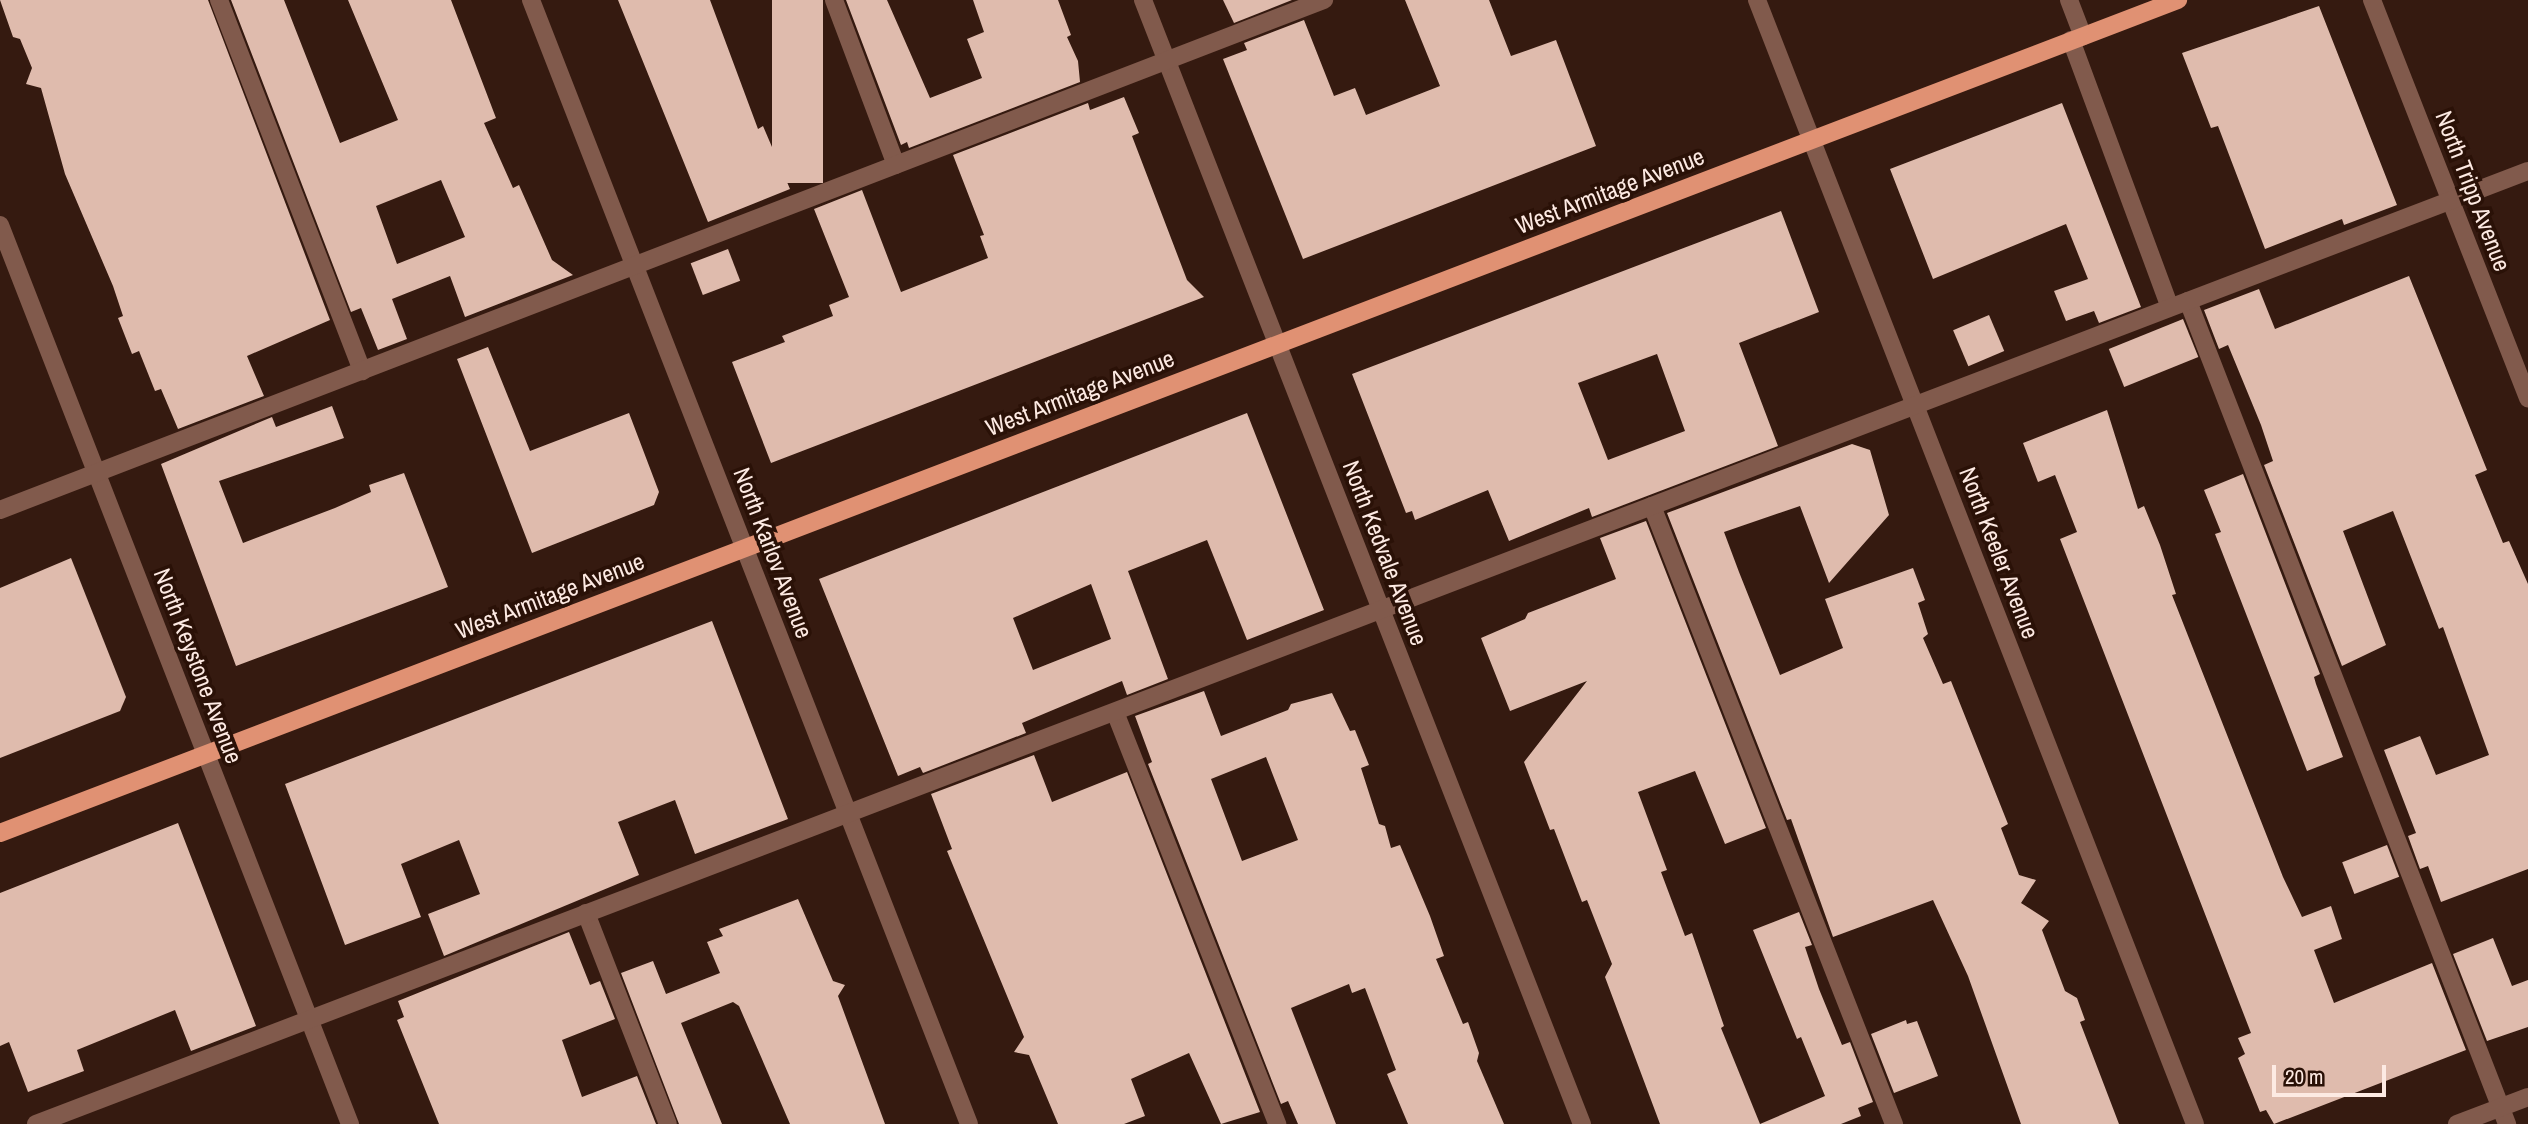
<!DOCTYPE html>
<style>
body{margin:0}
#map{position:relative;width:2528px;height:1124px;overflow:hidden;background:#351a10;font-family:"Archivo Narrow",sans-serif}
div>[style]{position:absolute}
[style*='--x']{left:calc(var(--x)*1px);top:calc(var(--y)*1px);width:calc(var(--w)*1px);rotate:calc(var(--a)*1deg)}
.building>*{inset:0;background:#dfbbad;transform-origin:0 0}
.minor>*{height:18px;margin:-9px;padding:0 9px;transform-origin:9px;border-radius:9px;background:#815a4c}
.major>*{height:18px;margin:-9px;padding:0 9px;transform-origin:9px;border-radius:9px;background:#e09173}
span{translate:-50% -50%;white-space:nowrap;text-align:center;line-height:1.15;-webkit-text-stroke:7px #2a1107;paint-order:stroke}
.street-label{font-size:24px;color:#fdeae3}
.scale{position:absolute;left:2272px;top:1065px;width:114px;height:32px;box-sizing:border-box;border:4px solid #fdeae3;border-top:0;padding-left:9px;font-size:21px;line-height:24px;white-space:nowrap;color:#fdeae3;-webkit-text-stroke:5px #2a1107;paint-order:stroke}
</style>
<div id="map">
<div class="building">
<div style="clip-path:polygon(0 0,208px 0,330px 320px,247px 356px,264px 396px,178px 429px,161px 389px,155px 391px,139px 351px,132px 354px,118px 318px,123px 316px,113px 286px,65px 174px,41px 88px,26px 84px,32px 68px,20px 39px,13px 37px)"></div>
<div style="clip-path:polygon(evenodd,231px 0,284px 0,340px 143px,398px 120px,348px 0,451px 0,496px 118px,484px 123px,513px 188px,519px 185px,552px 260px,573px 275px,465px 317px,450px 276px,392px 299px,407px 339px,378px 350px,361px 308px,351px 312px,231px 0,441px 180px,465px 237px,397px 264px,376px 206px,441px 180px)"></div>
<div style="clip-path:polygon(618px 0,710px 0,758px 129px,763px 126px,790px 189px,708px 222px)"></div>
<div style="left:772px;top:0;width:51px;height:183px"></div>
<div style="clip-path:polygon(846px 0,887px 0,930px 98px,982px 78px,967px 39px,984px 32px,973px 0,1058px 0,1071px 35px,1067px 37px,1078px 61px,1080px 82px,909px 148px,907px 142px,901px 145px)"></div>
<div style="clip-path:polygon(1223px 0,1292px 0,1234px 23px)"></div>
<div style="clip-path:polygon(1405px 0,1489px 0,1511px 56px,1556px 40px,1596px 146px,1303px 259px,1223px 59px,1247px 50px,1244px 43px,1304px 20px,1334px 96px,1355px 88px,1366px 115px,1440px 86px)"></div>
<div style="clip-path:polygon(2319px 6px,2397px 205px,2344px 225px,2342px 219px,2265px 249px,2218px 126px,2211px 128px,2182px 53px)"></div>
<div style="clip-path:polygon(1124px 97px,1139px 133px,1132px 136px,1187px 280px,1204px 297px,771px 463px,732px 362px,785px 342px,782px 336px,833px 316px,829px 305px,849px 297px,814px 209px,862px 190px,901px 292px,988px 258px,980px 236px,984px 235px,953px 155px,1088px 103px,1090px 110px)"></div>
<div style="clip-path:polygon(2062px 103px,2141px 307px,2099px 323px,2094px 311px,2066px 321px,2054px 291px,2088px 279px,2066px 224px,1933px 279px,1890px 169px)"></div>
<div style="clip-path:polygon(evenodd,1781px 211px,1819px 312px,1739px 343px,1778px 446px,1592px 517px,1589px 508px,1509px 541px,1488px 490px,1415px 520px,1412px 511px,1406px 513px,1352px 374px,1781px 211px,1657px 354px,1685px 431px,1608px 460px,1578px 383px,1657px 354px)"></div>
<div style="left:728px;top:249px;width:34px;height:40px;rotate:69deg"></div>
<div style="clip-path:polygon(2409px 276px,2487px 470px,2475px 475px,2503px 543px,2509px 541px,2528px 584px,2528px 869px,2441px 902px,2428px 866px,2420px 869px,2408px 836px,2416px 833px,2384px 750px,2420px 736px,2436px 775px,2489px 755px,2443px 627px,2439px 629px,2393px 511px,2343px 531px,2386px 645px,2342px 666px,2264px 465px,2273px 461px,2261px 425px,2228px 345px,2219px 349px,2204px 310px,2259px 289px,2275px 329px)"></div>
<div style="left:1989px;top:315px;width:39px;height:39px;rotate:67deg"></div>
<div style="left:2183px;top:319px;width:41px;height:80px;rotate:68deg"></div>
<div style="clip-path:polygon(488px 347px,530px 451px,629px 413px,659px 492px,654px 505px,532px 553px,457px 359px)"></div>
<div style="clip-path:polygon(332px 406px,344px 438px,219px 481px,243px 543px,335px 508px,371px 492px,369px 485px,404px 473px,448px 587px,236px 666px,161px 464px,272px 417px,276px 427px)"></div>
<div style="clip-path:polygon(2107px 410px,2138px 509px,2144px 506px,2160px 545px,2176px 594px,2172px 595px,2283px 877px,2302px 917px,2331px 906px,2342px 939px,2314px 950px,2334px 1003px,2432px 963px,2466px 1050px,2274px 1124px,2266px 1110px,2260px 1112px,2238px 1058px,2245px 1054px,2238px 1038px,2251px 1033px,2060px 539px,2077px 532px,2055px 475px,2038px 482px,2023px 443px)"></div>
<div style="clip-path:polygon(evenodd,1247px 413px,1324px 610px,1247px 640px,1207px 540px,1128px 571px,1168px 679px,1127px 695px,1122px 681px,1022px 723px,1026px 733px,923px 773px,920px 767px,898px 776px,819px 579px,1247px 413px,1091px 584px,1111px 639px,1033px 670px,1013px 618px,1091px 584px)"></div>
<div style="clip-path:polygon(1852px 444px,1870px 450px,1889px 515px,1829px 583px,1800px 506px,1724px 532px,1739px 572px,1780px 675px,1843px 648px,1825px 599px,1913px 568px,1925px 600px,1918px 603px,1928px 634px,1923px 638px,1943px 684px,1951px 681px,2008px 824px,2001px 828px,2019px 875px,2036px 880px,2021px 903px,2049px 921px,2042px 930px,2065px 991px,2077px 998px,2085px 1020px,2080px 1022px,2119px 1124px,2021px 1124px,1968px 976px,1933px 900px,1833px 937px,1791px 819px,1787px 820px,1667px 513px)"></div>
<div style="clip-path:polygon(2243px 474px,2320px 674px,2314px 677px,2316px 684px,2343px 757px,2307px 771px,2215px 534px,2221px 532px,2204px 490px)"></div>
<div style="clip-path:polygon(1646px 521px,1766px 828px,1725px 844px,1695px 771px,1638px 792px,1667px 870px,1661px 872px,1685px 936px,1692px 933px,1724px 1026px,1721px 1028px,1760px 1124px,1825px 1096px,1801px 1037px,1797px 1039px,1753px 930px,1799px 912px,1812px 945px,1805px 947px,1819px 989px,1842px 1045px,1850px 1042px,1873px 1102px,1858px 1108px,1861px 1116px,1841px 1124px,1660px 1124px,1605px 977px,1612px 964px,1587px 900px,1582px 902px,1554px 829px,1550px 830px,1524px 762px,1587px 681px,1510px 711px,1481px 638px,1525px 619px,1528px 613px,1616px 579px,1600px 538px)"></div>
<div style="clip-path:polygon(71px 558px,126px 697px,120px 711px,0 758px,0 588px)"></div>
<div style="clip-path:polygon(712px 621px,788px 819px,695px 854px,675px 800px,618px 822px,639px 875px,444px 956px,428px 914px,480px 894px,459px 840px,401px 864px,421px 917px,345px 945px,285px 784px)"></div>
<div style="clip-path:polygon(evenodd,1204px 691px,1221px 736px,1288px 710px,1291px 704px,1332px 693px,1350px 731px,1355px 730px,1369px 765px,1361px 768px,1379px 824px,1385px 826px,1391px 848px,1400px 845px,1430px 916px,1444px 956px,1436px 959px,1463px 1024px,1468px 1022px,1479px 1053px,1477px 1061px,1504px 1124px,1408px 1124px,1387px 1074px,1396px 1070px,1365px 988px,1352px 993px,1349px 984px,1291px 1008px,1336px 1124px,1298px 1124px,1288px 1101px,1281px 1104px,1148px 764px,1152px 762px,1135px 716px,1204px 691px,1266px 757px,1298px 840px,1242px 861px,1211px 779px,1266px 757px)"></div>
<div style="clip-path:polygon(1034px 755px,1052px 802px,1127px 772px,1260px 1112px,1221px 1124px,1189px 1053px,1131px 1079px,1145px 1116px,1124px 1124px,1058px 1124px,1029px 1055px,1014px 1052px,1024px 1037px,947px 851px,952px 849px,931px 794px)"></div>
<div style="clip-path:polygon(178px 823px,256px 1026px,191px 1051px,175px 1010px,77px 1050px,84px 1071px,28px 1092px,9px 1042px,0 1046px,0 893px)"></div>
<div style="left:2387px;top:845px;width:34px;height:48px;rotate:69deg"></div>
<div style="clip-path:polygon(798px 899px,833px 981px,845px 985px,838px 996px,885px 1124px,790px 1124px,739px 1006px,733px 1002px,681px 1023px,722px 1124px,679px 1124px,621px 973px,653px 961px,666px 994px,720px 973px,707px 942px,723px 936px,719px 929px)"></div>
<div style="clip-path:polygon(569px 932px,590px 985px,600px 981px,615px 1019px,562px 1040px,582px 1097px,637px 1076px,656px 1124px,439px 1124px,397px 1020px,404px 1017px,398px 1001px)"></div>
<div style="clip-path:polygon(2493px 938px,2512px 986px,2528px 980px,2528px 1027px,2487px 1041px,2453px 954px)"></div>
<div style="clip-path:polygon(1906px 1020px,1907px 1024px,1917px 1021px,1938px 1076px,1894px 1093px,1871px 1034px)"></div>
</div>
<div class="minor">
<div style="--x:219;--y:0;--w:398;--a:68.9"></div>
<div style="--x:531;--y:0;--w:1206;--a:68.71"></div>
<div style="--x:834;--y:0;--w:176;--a:69.4"></div>
<div style="--x:1143;--y:0;--w:1207;--a:68.67"></div>
<div style="--x:1757;--y:0;--w:1206;--a:68.71"></div>
<div style="--x:2069;--y:0;--w:39;--a:69"></div>
<div style="--x:2372;--y:0;--w:428;--a:68.6"></div>
<div style="--x:2071;--y:40;--w:285;--a:69.7"></div>
<div style="--x:0;--y:225;--w:965;--a:68.73"></div>
<div style="--x:2188;--y:301;--w:883;--a:68.81"></div>
<div style="--x:1652;--y:506;--w:664;--a:68.62"></div>
<div style="--x:0;--y:510;--w:1419;--a:-21.07"></div>
<div style="--x:1115;--y:712;--w:443;--a:68.5"></div>
<div style="--x:586;--y:913;--w:226;--a:68.8"></div>
<div style="--x:36;--y:1124;--w:2668;--a:-20.93"></div>
<div style="--x:2457;--y:1124;--w:76;--a:-20.8"></div>
</div>
<div class="major">
<div style="--x:0;--y:833;--w:2332;--a:-20.93"></div>
</div>
<div class="street-label">
<span style="left:1610px;top:191px;rotate:-21deg">West Armitage Avenue</span>
<span style="left:2473px;top:191px;rotate:69deg">North Tripp Avenue</span>
<span style="left:1080px;top:393px;rotate:-21deg">West Armitage Avenue</span>
<span style="left:773px;top:553px;rotate:69deg">North Karlov Avenue</span>
<span style="left:1385px;top:553px;rotate:69deg">North Kedvale Avenue</span>
<span style="left:1999px;top:553px;rotate:69deg">North Keeler Avenue</span>
<span style="left:550px;top:596px;rotate:-21deg">West Armitage Avenue</span>
<span style="left:198px;top:666px;rotate:69deg">North Keystone Avenue</span>
</div>
<div class="scale">20 m</div>
</div>
